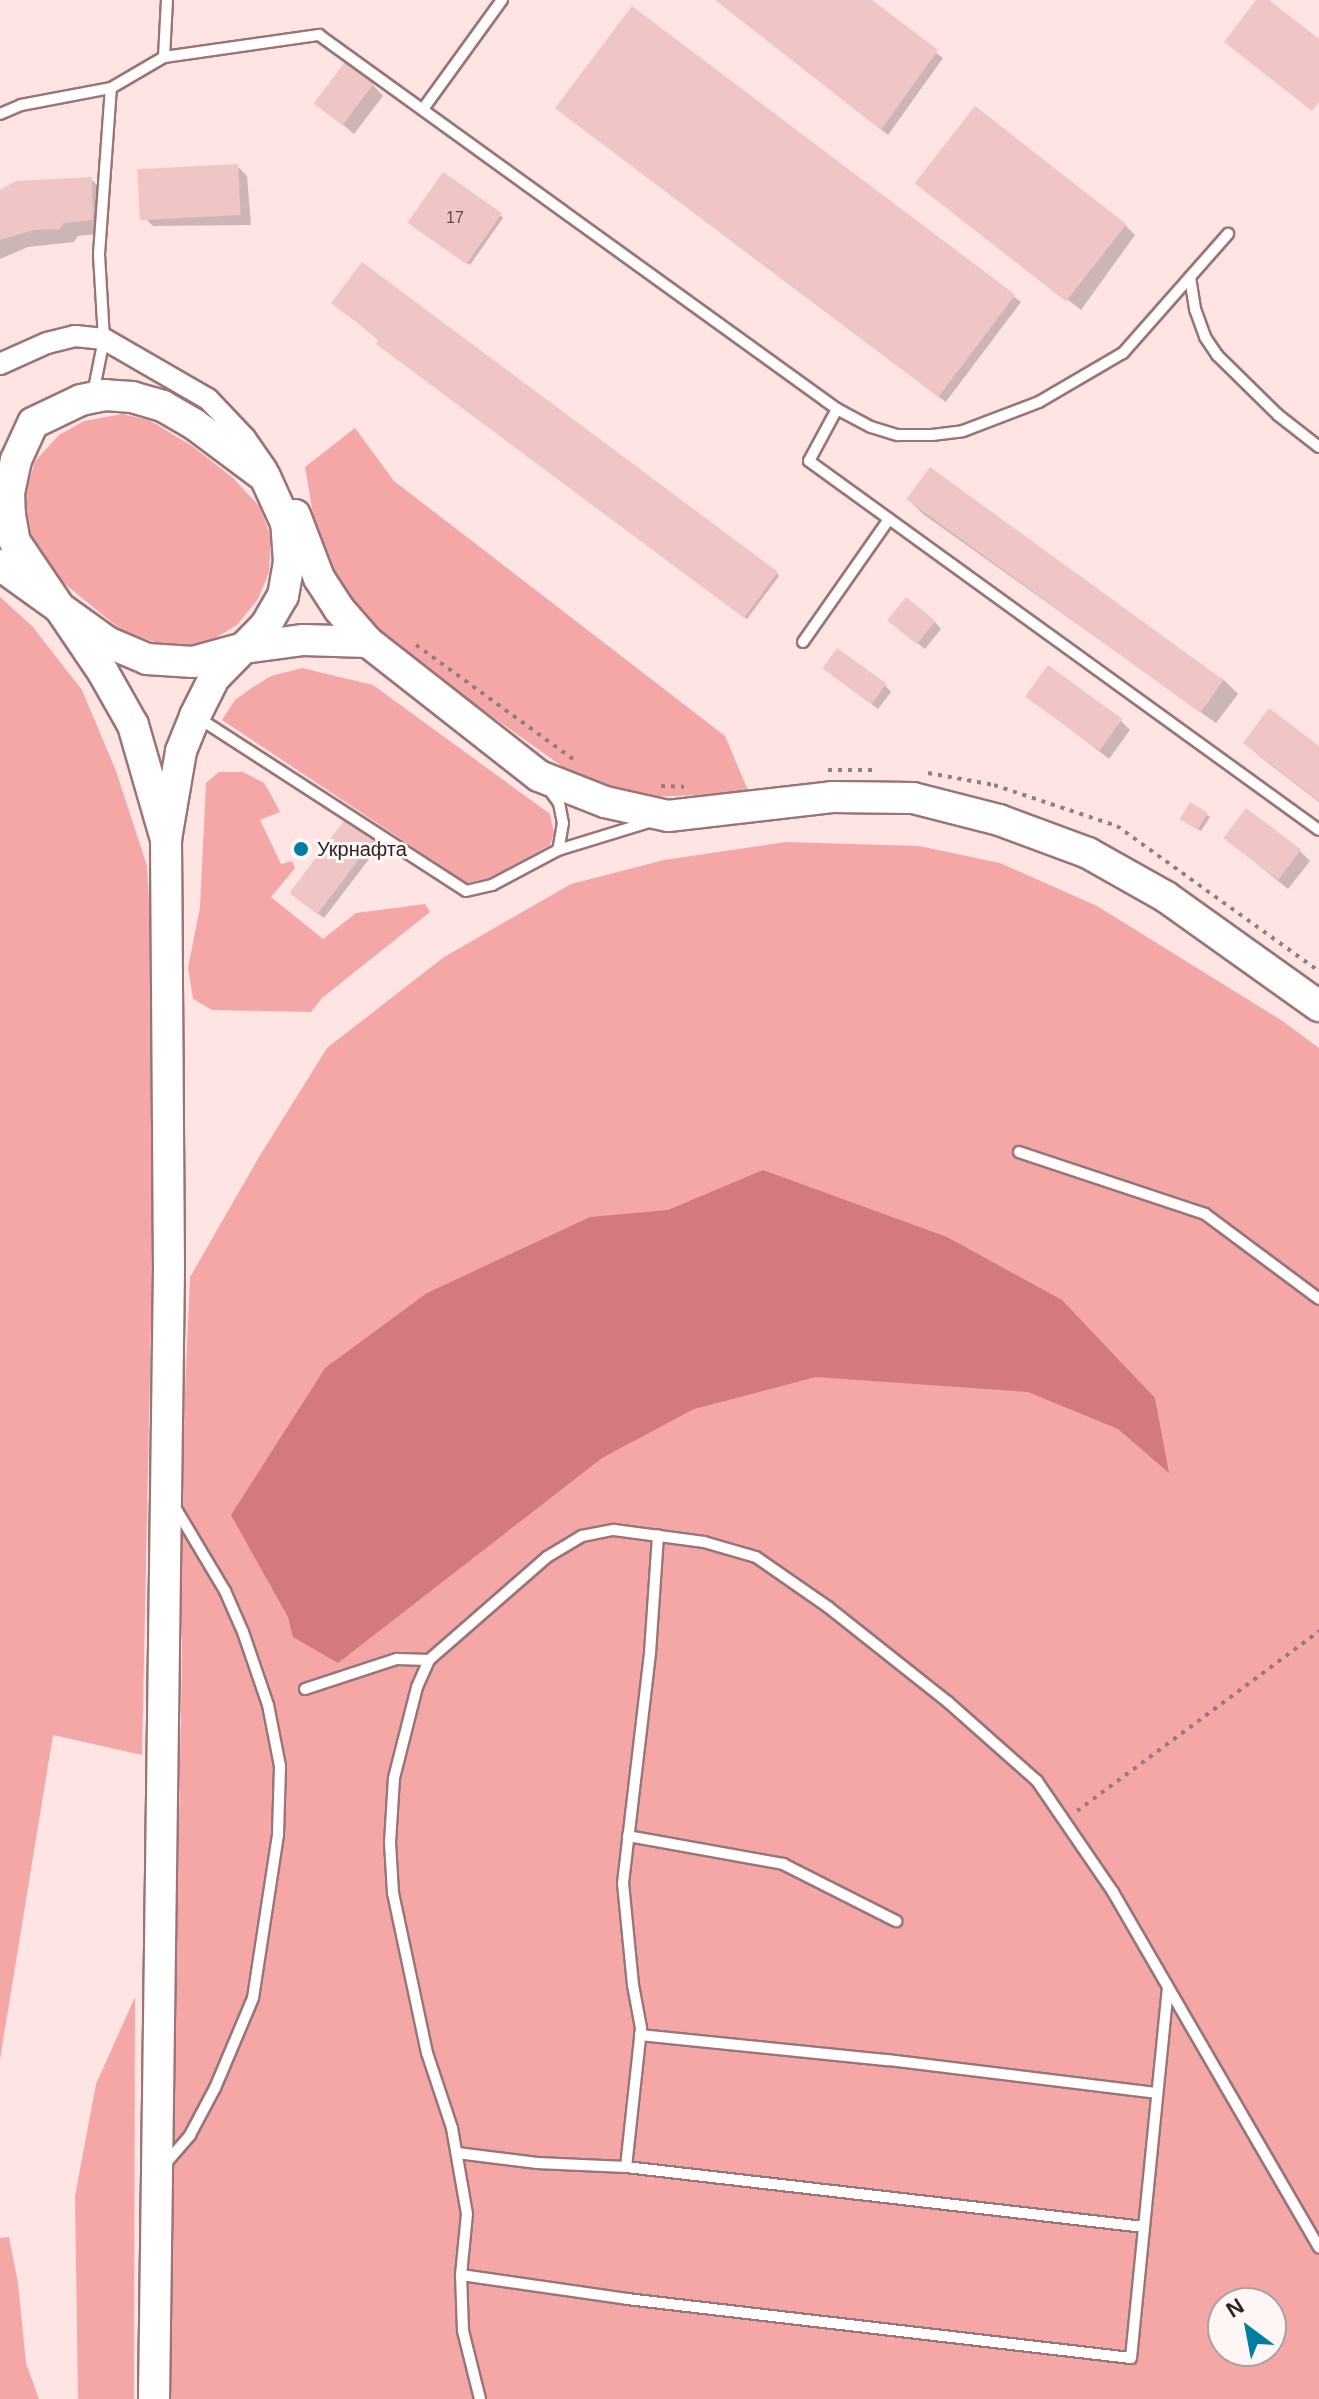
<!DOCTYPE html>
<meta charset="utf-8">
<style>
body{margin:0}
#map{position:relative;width:1319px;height:2399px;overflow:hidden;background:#fee4e3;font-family:Arial,sans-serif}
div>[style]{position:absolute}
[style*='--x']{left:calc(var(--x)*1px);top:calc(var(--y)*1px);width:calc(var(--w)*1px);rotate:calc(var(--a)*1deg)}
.green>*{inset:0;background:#f5a7a8}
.water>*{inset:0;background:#d27a7d}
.shadow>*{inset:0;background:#0003;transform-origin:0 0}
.building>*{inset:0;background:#efc5c5;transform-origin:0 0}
.path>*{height:4px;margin-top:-2px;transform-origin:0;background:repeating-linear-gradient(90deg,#927e7e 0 4px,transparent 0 10px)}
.roads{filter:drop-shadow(2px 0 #9b7575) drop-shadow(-2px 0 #9b7575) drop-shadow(0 2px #9b7575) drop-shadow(0 -2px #9b7575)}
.service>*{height:10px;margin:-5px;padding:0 5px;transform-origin:5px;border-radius:5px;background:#fff}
.minor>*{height:20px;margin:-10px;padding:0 10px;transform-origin:10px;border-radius:10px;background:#fff}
.secondary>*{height:30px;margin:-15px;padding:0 15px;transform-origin:15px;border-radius:15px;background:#fff}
.dots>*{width:22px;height:22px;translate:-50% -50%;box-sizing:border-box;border:4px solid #fef6f5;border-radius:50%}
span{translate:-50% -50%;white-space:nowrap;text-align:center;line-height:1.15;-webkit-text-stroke:6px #fef6f5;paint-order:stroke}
.number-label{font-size:16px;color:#604b4b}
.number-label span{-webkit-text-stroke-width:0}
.poi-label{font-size:20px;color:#312222}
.left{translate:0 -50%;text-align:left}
.north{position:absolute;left:1207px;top:2287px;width:80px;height:80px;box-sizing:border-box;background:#fef6f5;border:2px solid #aca1a1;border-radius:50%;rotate:328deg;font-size:22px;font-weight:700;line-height:32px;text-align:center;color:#312222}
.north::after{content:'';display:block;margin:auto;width:28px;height:36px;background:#007da3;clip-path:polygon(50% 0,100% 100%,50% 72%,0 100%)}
</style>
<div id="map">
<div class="green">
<div style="clip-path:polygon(122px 414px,149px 420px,192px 446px,233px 478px,259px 506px,271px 537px,269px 572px,258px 599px,237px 625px,209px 642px,168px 647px,121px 630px,43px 566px,31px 550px,22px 505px,35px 461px,59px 435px,84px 421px)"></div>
<div style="clip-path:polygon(355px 428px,394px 481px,725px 736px,749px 793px,648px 797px,623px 793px,570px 772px,420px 665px,343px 602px,316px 532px,305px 467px)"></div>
<div style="clip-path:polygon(0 597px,32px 626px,82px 690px,116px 771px,147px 866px,157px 1041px,142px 1755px,53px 1735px,0 2059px)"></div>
<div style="clip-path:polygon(302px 668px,373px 685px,550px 814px,554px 833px,550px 845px,489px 878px,467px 883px,222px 720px,235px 700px,253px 687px,271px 676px)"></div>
<div style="clip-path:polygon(219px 772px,243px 772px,264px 783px,270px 793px,280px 812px,260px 820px,281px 864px,292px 861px,295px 868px,271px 897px,323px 939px,356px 913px,425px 904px,430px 912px,322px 998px,311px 1012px,212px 1010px,193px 999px,188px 968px,200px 907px,206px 783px)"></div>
<div style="clip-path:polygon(evenodd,786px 842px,919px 846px,1000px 863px,1097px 906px,1281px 1020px,1319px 1048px,1319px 2399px,168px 2399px,182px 1658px,182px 1458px,190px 1277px,259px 1157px,327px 1048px,444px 957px,571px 884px,664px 860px,786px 842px,1223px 2303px,1271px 2303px,1271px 2351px,1223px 2351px,1223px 2303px)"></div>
<div style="clip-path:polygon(135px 1997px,134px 2399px,78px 2399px,75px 2196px,96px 2084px)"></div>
<div style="clip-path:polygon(9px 2237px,18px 2283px,26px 2363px,39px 2399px,0 2399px,0 2238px)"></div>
</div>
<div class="water">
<div style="clip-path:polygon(763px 1170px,947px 1237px,1062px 1300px,1155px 1398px,1169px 1473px,1118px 1429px,1028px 1392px,816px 1377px,694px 1409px,602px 1458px,338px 1663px,293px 1637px,288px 1617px,231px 1515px,325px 1368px,427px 1293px,590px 1217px,668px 1210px)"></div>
</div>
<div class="shadow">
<div style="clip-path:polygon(716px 0,869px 0,943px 58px,888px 135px)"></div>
<div style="left:632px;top:9px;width:487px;height:125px;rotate:37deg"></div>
<div style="clip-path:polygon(373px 85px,383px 96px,354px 134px,317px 103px)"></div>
<div style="clip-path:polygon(237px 166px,247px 176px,251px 225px,153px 226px,143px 216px)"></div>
<div style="clip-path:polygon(91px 179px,105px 193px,106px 233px,78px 236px,74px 242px,28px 247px,0 259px,0 191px)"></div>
<div style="clip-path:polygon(918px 183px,1125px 225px,1135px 235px,1081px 310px)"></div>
<div style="clip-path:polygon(501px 216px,503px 218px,470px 265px,412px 225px)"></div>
<div style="clip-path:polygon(333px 303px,777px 573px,779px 576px,747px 619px,381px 346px,380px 341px)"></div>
<div style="clip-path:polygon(909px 500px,1224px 680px,1238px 694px,1216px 723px,923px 514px)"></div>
<div style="clip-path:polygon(935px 622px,941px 629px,925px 649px,896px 626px)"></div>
<div style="clip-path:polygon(832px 675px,885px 685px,891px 692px,878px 709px)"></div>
<div style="clip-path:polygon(1028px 696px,1120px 720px,1130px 730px,1109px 759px)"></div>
<div style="clip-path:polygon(1245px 742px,1319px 749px,1319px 802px,1259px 756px)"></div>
<div style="clip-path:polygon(1191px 805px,1210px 817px,1201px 831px,1185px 821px)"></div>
<div style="clip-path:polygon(1225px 838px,1300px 851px,1310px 861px,1288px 889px)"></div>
<div style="clip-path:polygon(372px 840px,379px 846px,324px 918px,298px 899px)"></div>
</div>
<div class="building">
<div style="clip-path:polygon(715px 0,872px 0,938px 50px,881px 130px)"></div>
<div style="clip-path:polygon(1256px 0,1269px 0,1319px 39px,1319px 102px,1312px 111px,1224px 42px)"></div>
<div style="left:632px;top:6px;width:480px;height:128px;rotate:37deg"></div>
<div style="left:345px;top:62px;width:36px;height:52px;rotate:37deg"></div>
<div style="left:975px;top:106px;width:192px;height:98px;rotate:38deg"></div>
<div style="left:238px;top:164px;width:51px;height:101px;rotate:87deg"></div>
<div style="left:443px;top:172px;width:72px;height:62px;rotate:35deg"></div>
<div style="clip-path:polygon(92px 177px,93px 220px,64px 223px,60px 229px,34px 230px,0 240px,0 190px,16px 181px)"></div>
<div style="clip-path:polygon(362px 262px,778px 572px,744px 618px,376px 344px,379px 339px,331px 303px)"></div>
<div style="left:930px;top:467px;width:363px;height:40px;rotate:36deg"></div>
<div style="left:906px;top:597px;width:38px;height:30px;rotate:39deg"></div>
<div style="left:837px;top:648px;width:61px;height:25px;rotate:36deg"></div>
<div style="left:1048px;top:665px;width:92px;height:39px;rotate:36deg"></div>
<div style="clip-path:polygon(1269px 708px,1319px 746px,1319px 801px,1243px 743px)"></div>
<div style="left:1190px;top:802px;width:21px;height:20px;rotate:31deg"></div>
<div style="left:1246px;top:808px;width:69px;height:38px;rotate:37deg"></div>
<div style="left:346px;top:818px;width:35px;height:94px;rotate:37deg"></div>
</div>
<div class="path">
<div style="--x:416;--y:645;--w:195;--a:36"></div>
<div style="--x:828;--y:770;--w:47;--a:0"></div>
<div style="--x:928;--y:773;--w:67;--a:10.3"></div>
<div style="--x:994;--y:785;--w:130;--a:18.4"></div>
<div style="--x:1117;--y:826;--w:249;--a:35.7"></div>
<div style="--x:661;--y:786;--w:23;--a:2"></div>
<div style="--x:1077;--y:1811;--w:302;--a:-36.6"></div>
</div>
<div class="roads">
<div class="service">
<div style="--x:164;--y:57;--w:157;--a:-8.1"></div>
<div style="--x:319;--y:35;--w:639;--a:35.83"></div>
<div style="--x:837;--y:409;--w:59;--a:118.3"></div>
<div style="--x:809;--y:461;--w:629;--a:35.89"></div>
<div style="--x:423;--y:109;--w:135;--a:-54.1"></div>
<div style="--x:0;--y:114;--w:23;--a:-23"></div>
<div style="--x:21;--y:105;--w:92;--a:-10.7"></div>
<div style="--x:1190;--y:277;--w:32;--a:81"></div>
<div style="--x:1195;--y:309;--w:30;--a:70"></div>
<div style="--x:1205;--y:337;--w:22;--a:56"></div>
<div style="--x:1217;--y:355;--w:86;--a:44.5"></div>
<div style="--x:1278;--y:415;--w:52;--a:38"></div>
<div style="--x:93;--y:394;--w:56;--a:-78.7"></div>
<div style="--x:104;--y:339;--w:85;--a:-93.4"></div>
<div style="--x:99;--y:254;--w:166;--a:-85.9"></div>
<div style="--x:111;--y:88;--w:61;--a:-30.3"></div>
<div style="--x:164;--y:57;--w:57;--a:-87"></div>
<div style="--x:837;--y:409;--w:38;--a:28"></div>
<div style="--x:871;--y:427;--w:28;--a:17"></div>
<div style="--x:898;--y:435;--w:34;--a:0"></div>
<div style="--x:932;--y:435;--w:31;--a:-7"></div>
<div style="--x:963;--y:431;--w:81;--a:-20.9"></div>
<div style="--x:1039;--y:402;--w:97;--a:-30.3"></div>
<div style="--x:1123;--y:353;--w:159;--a:-48.6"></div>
<div style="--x:803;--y:642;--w:150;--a:-55"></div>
<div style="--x:197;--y:717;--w:320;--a:32.9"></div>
<div style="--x:466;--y:891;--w:27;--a:-13"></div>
<div style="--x:492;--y:885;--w:75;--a:-27.9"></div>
<div style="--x:558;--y:850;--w:98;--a:-17.1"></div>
<div style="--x:548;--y:788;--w:19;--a:54"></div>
<div style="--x:559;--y:803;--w:20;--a:79"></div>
<div style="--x:563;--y:823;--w:27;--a:100"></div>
<div style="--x:1019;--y:1152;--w:196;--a:18.4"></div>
<div style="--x:1205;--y:1214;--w:142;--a:36.7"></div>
<div style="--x:305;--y:1689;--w:97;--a:-18.1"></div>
<div style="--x:397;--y:1659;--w:32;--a:2"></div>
<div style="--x:628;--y:1836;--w:158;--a:10.2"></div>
<div style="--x:783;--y:1864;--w:127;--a:26.8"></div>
<div style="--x:640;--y:2035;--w:249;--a:5.8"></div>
<div style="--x:888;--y:2060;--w:271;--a:7"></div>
<div style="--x:457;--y:2153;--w:81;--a:7.1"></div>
<div style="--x:537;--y:2163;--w:89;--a:2.6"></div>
<div style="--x:626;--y:2167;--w:521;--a:6.61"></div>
<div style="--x:166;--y:2163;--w:37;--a:-49"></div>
<div style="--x:190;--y:2135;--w:53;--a:-62"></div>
<div style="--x:215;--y:2088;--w:98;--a:-67.1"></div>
<div style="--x:253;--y:1998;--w:166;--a:-81.3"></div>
<div style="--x:278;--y:1834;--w:68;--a:-88.3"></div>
<div style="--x:280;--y:1766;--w:62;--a:-101.1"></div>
<div style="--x:268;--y:1705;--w:77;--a:-108.9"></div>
<div style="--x:243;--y:1632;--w:45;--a:-113.7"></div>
<div style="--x:225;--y:1591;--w:98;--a:-120.8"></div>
<div style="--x:626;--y:2167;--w:140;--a:-83.8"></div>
<div style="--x:641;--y:2028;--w:44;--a:-100.5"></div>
<div style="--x:633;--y:1985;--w:102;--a:-95.6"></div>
<div style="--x:623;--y:1883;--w:232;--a:-83.3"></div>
<div style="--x:650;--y:1653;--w:118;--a:-86.1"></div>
<div style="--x:461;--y:2275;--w:168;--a:8.2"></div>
<div style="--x:627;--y:2299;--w:507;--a:6.68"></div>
<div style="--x:1131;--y:2358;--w:371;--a:-84.3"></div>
<div style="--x:480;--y:2399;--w:70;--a:-104"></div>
<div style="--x:463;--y:2331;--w:56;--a:-92"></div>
<div style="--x:461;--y:2275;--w:61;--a:-84.4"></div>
<div style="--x:467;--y:2214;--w:87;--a:-99.9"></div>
<div style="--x:452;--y:2128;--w:79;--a:-108.4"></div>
<div style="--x:427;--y:2053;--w:164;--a:-102"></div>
<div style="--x:393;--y:1893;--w:50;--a:-93.4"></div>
<div style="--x:390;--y:1843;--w:65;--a:-86.5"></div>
<div style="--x:394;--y:1778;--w:94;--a:-75.8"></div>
<div style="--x:417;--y:1687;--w:30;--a:-66"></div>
<div style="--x:429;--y:1660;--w:157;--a:-41.1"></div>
<div style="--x:547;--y:1557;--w:41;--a:-31"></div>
<div style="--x:582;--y:1536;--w:33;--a:-11"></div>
<div style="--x:614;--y:1530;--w:91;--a:7.6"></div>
<div style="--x:704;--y:1542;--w:54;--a:16.1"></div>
<div style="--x:756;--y:1557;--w:88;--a:34.8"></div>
<div style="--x:828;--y:1607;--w:153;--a:38.4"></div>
<div style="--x:948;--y:1702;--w:119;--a:41.6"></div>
<div style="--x:1037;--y:1781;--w:135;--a:55.6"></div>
<div style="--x:1113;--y:1892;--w:411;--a:59.9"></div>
</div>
<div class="minor">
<div style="--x:0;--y:364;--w:51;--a:-24.1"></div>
<div style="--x:47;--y:343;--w:29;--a:-14"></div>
<div style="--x:75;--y:336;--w:29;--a:6"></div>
<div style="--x:104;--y:339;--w:120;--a:30"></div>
<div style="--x:208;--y:399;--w:54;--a:46.5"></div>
<div style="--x:245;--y:438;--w:38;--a:55"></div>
</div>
<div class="secondary">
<div style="--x:295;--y:515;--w:67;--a:69.1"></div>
<div style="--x:319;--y:578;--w:37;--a:57"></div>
<div style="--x:339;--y:609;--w:44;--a:48.7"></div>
<div style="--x:368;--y:642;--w:217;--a:38.1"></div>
<div style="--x:539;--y:776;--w:71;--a:21.5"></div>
<div style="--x:605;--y:802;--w:65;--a:12.5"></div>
<div style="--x:668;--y:816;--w:165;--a:-6.6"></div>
<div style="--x:832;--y:797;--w:81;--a:0.7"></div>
<div style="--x:913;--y:798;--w:89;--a:14.3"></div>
<div style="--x:999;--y:820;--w:95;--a:20.3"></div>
<div style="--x:1088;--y:853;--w:90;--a:29.4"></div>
<div style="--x:1166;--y:897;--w:188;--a:35.5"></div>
<div style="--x:0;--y:565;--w:132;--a:35.7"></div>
<div style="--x:107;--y:642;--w:43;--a:23"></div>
<div style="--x:147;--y:659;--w:46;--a:3.7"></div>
<div style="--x:193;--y:662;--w:53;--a:-15.4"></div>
<div style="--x:244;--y:648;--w:60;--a:-7.7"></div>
<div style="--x:303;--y:640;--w:65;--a:1.8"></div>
<div style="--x:154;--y:2399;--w:1128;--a:-89.24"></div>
<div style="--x:169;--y:1271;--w:432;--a:-90.4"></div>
<div style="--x:166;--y:839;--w:89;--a:-80.3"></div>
<div style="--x:181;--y:751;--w:38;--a:-68"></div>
<div style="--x:195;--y:716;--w:42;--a:-63.4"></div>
<div style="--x:214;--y:678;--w:74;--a:-45.5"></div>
<div style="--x:266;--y:625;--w:34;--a:-60"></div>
<div style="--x:283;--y:596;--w:35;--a:-80"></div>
<div style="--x:289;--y:562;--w:39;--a:-94"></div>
<div style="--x:286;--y:523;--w:51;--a:-114.5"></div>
<div style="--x:265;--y:477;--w:89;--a:-143.3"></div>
<div style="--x:194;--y:424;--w:36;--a:-150"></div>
<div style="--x:163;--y:406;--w:32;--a:-164"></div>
<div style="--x:132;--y:397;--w:27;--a:-176"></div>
<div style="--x:105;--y:395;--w:25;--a:168"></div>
<div style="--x:81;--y:400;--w:53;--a:154.4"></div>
<div style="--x:33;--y:423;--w:41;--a:114.7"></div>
<div style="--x:16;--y:460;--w:33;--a:102"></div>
<div style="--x:9;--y:492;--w:23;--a:88"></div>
<div style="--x:10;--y:515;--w:27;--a:80"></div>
<div style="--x:15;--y:542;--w:157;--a:55.9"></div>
<div style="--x:103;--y:672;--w:61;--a:60.5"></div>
<div style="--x:133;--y:725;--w:119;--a:73.9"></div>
</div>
</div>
<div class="dots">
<div style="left:301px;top:849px;background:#007da3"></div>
</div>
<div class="number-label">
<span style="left:455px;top:218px">17</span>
</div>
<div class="poi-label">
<span class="left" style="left:317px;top:849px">Укрнафта</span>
</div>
<div class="north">N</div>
</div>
